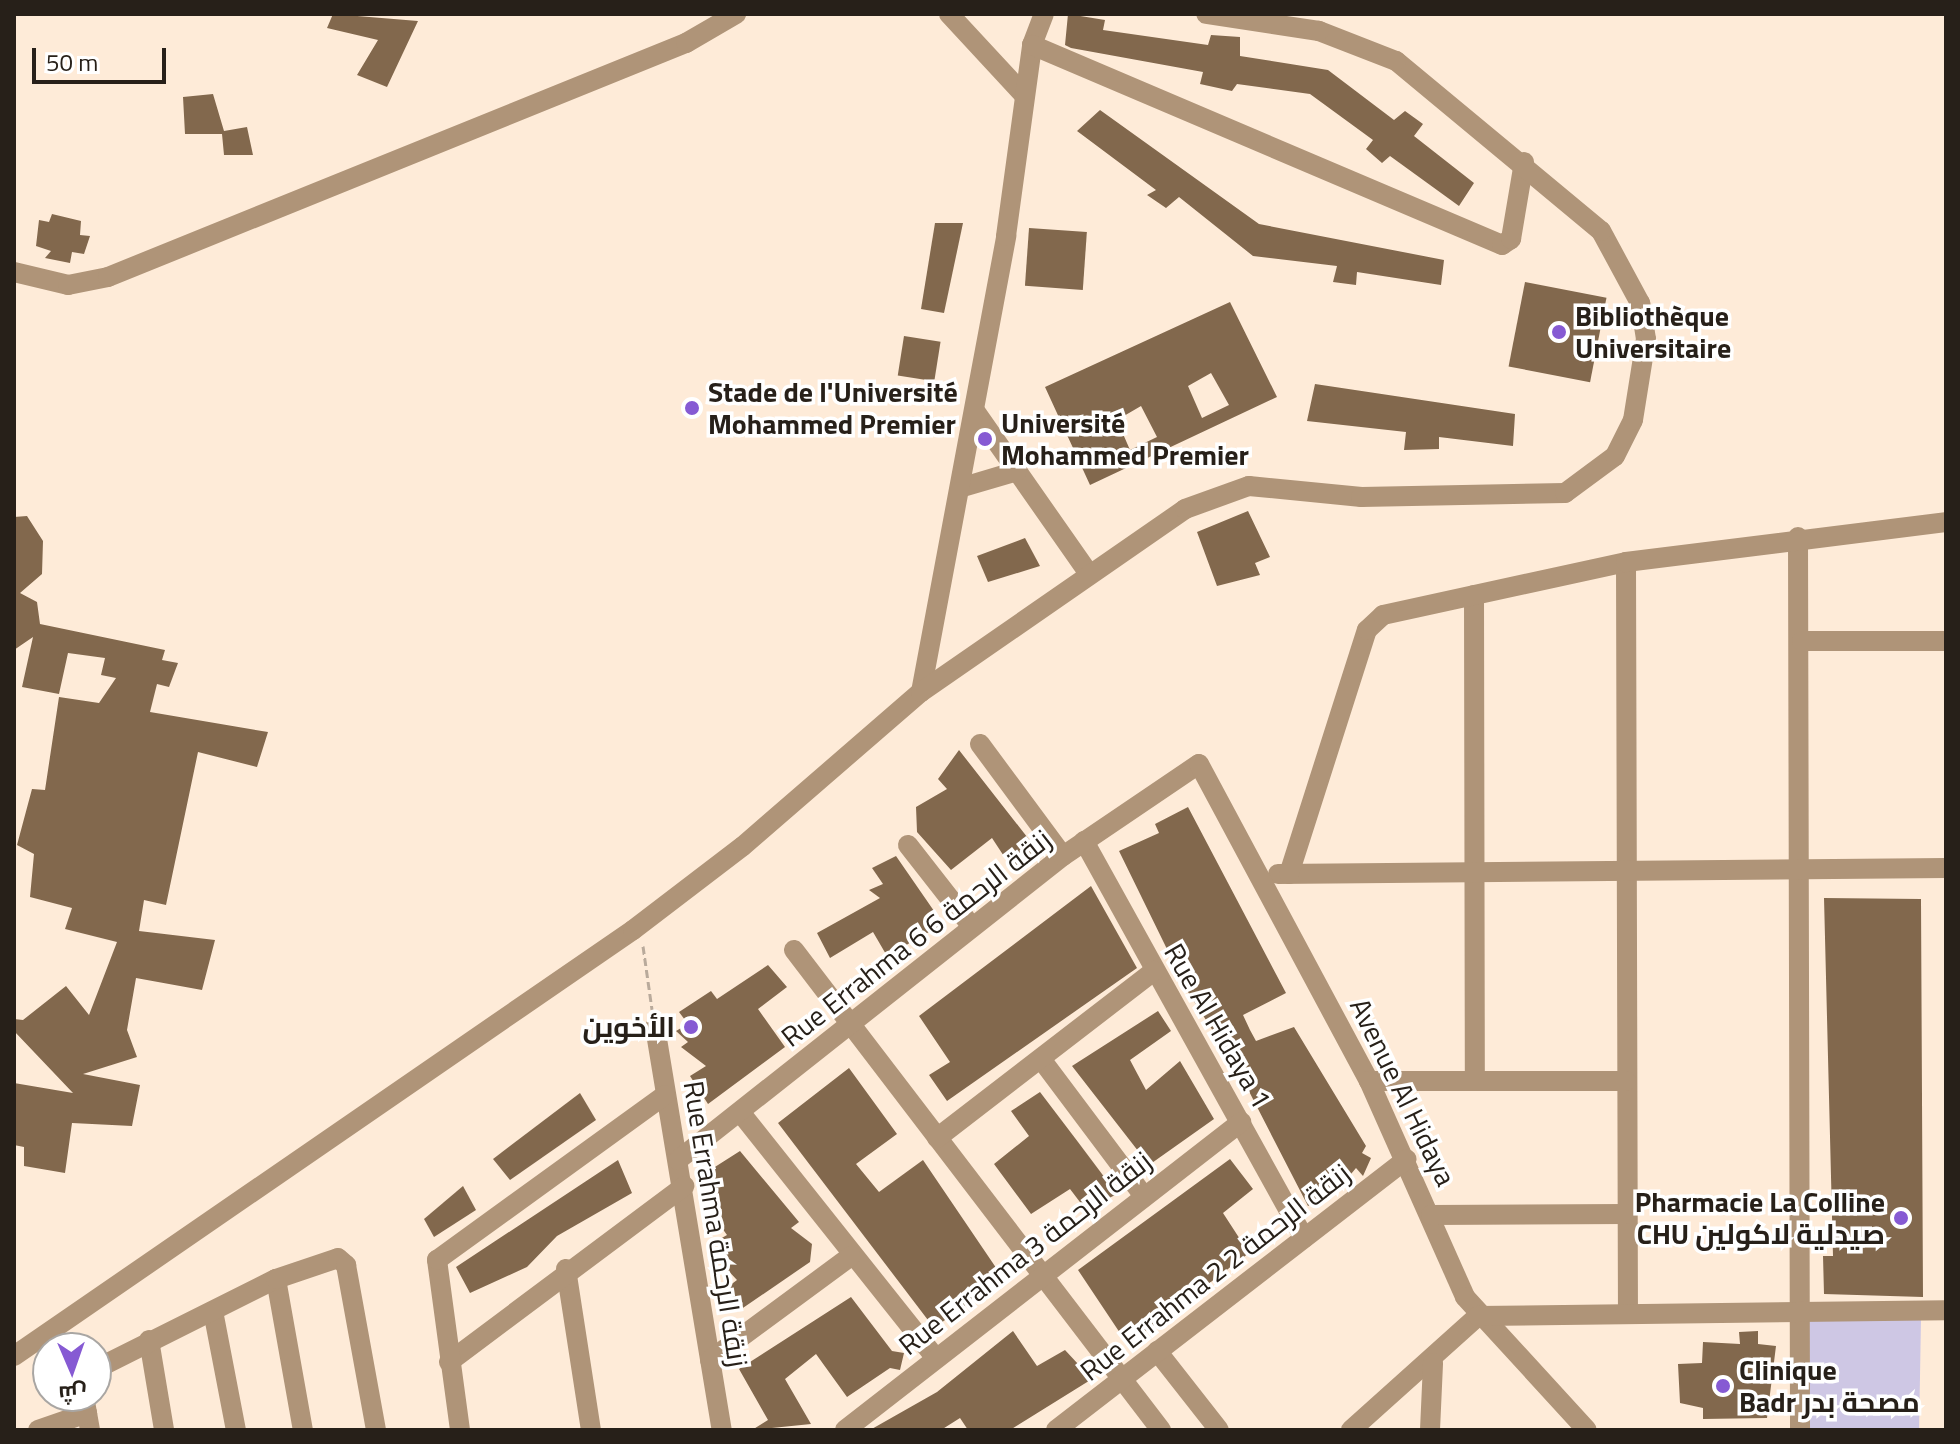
<!DOCTYPE html>
<meta charset="utf-8">
<style>
body{margin:0}
#map{position:relative;width:1960px;height:1444px;overflow:hidden;background:#feebd8;font-family:"Titillium Web",Cairo,sans-serif}
div>[style]{position:absolute}
[style*='--x']{left:calc(var(--x)*1px);top:calc(var(--y)*1px);width:calc(var(--w)*1px);rotate:calc(var(--a)*1deg)}
.green>*{inset:0;background:#cec7e4;transform-origin:0 0}
.building>*{inset:0;background:#82684d;transform-origin:0 0}
.path>*{height:3px;margin-top:-1.5px;transform-origin:0;background:repeating-linear-gradient(90deg,#b9aa9b 0 8px,transparent 0 12px)}
.minor>*{height:20px;margin:-10px;padding:0 10px;transform-origin:10px;border-radius:10px;background:#af9478}
.dots>*{width:22px;height:22px;translate:-50% -50%;box-sizing:border-box;border:4px solid #fff;border-radius:50%}
span{translate:-50% -50%;white-space:nowrap;text-align:center;line-height:1.15;-webkit-text-stroke:7px #fff;paint-order:stroke}
.poi-label{font-size:28px;color:#272019;font-weight:700}
.left{translate:0 -50%;text-align:left}
.right{translate:-100% -50%;text-align:right}
.street-label{font-size:28px;color:#272019}
.frame{position:absolute;inset:0;border:16px solid #272019;pointer-events:none}
.north{position:absolute;left:32px;top:1332px;width:80px;height:80px;box-sizing:border-box;background:#fff;border:2px solid #a9a6a3;border-radius:50%;rotate:178deg;font-size:22px;font-weight:700;line-height:32px;text-align:center;color:#272019}
.north::after{content:'';display:block;margin:auto;width:28px;height:36px;background:#865ad3;clip-path:polygon(50% 0,100% 100%,50% 72%,0 100%)}
.scale{position:absolute;left:32px;top:48px;width:134px;height:36px;box-sizing:border-box;border:4px solid #272019;border-top:0;padding-left:10px;font-size:24px;line-height:28px;white-space:nowrap;color:#272019;-webkit-text-stroke:6px #fff;paint-order:stroke}
</style>
<div id="map">
<div class="green">
<div style="left:1809px;top:1318px;width:112px;height:112px;rotate:1deg"></div>
</div>
<div class="building">
<div style="clip-path:polygon(333px 14px,418px 21px,387px 87px,357px 75px,378px 40px,327px 28px)"></div>
<div style="clip-path:polygon(1068px 14px,1105px 20px,1103px 30px,1208px 45px,1211px 35px,1240px 37px,1240px 56px,1328px 70px,1394px 120px,1405px 111px,1423px 124px,1414px 136px,1474px 183px,1459px 206px,1390px 156px,1382px 163px,1366px 149px,1373px 140px,1310px 94px,1237px 84px,1232px 91px,1200px 84px,1203px 72px,1071px 48px,1065px 45px)"></div>
<div style="clip-path:polygon(213px 94px,224px 131px,247px 127px,253px 155px,224px 155px,222px 134px,185px 134px,183px 97px)"></div>
<div style="clip-path:polygon(1100px 110px,1259px 224px,1444px 260px,1441px 285px,1357px 272px,1356px 285px,1333px 282px,1337px 266px,1253px 256px,1179px 197px,1166px 208px,1147px 195px,1156px 190px,1077px 131px)"></div>
<div style="clip-path:polygon(52px 214px,81px 221px,80px 235px,90px 236px,84px 254px,72px 252px,70px 263px,45px 258px,51px 251px,36px 246px,39px 220px,49px 222px)"></div>
<div style="clip-path:polygon(935px 223px,963px 223px,944px 313px,921px 309px)"></div>
<div style="left:1029px;top:228px;width:58px;height:58px;rotate:4deg"></div>
<div style="left:1525px;top:282px;width:83px;height:86px;rotate:11deg"></div>
<div style="clip-path:polygon(evenodd,1230px 302px,1277px 397px,1090px 485px,1045px 387px,1230px 302px,1211px 373px,1229px 405px,1202px 418px,1188px 386px,1211px 373px,1230px 302px,1141px 406px,1157px 437px,1130px 450px,1117px 420px,1141px 406px)"></div>
<div style="left:904px;top:336px;width:37px;height:40px;rotate:9deg"></div>
<div style="clip-path:polygon(1315px 384px,1515px 414px,1513px 446px,1439px 437px,1439px 449px,1404px 450px,1406px 432px,1307px 421px)"></div>
<div style="clip-path:polygon(1248px 511px,1270px 557px,1255px 563px,1260px 575px,1217px 586px,1197px 532px)"></div>
<div style="clip-path:polygon(27px 516px,43px 541px,42px 574px,20px 593px,37px 602px,40px 624px,165px 650px,162px 660px,178px 663px,169px 687px,157px 684px,150px 712px,268px 732px,257px 767px,198px 752px,166px 905px,144px 900px,139px 931px,215px 940px,202px 990px,136px 978px,127px 1030px,137px 1057px,83px 1074px,140px 1085px,132px 1126px,72px 1123px,65px 1173px,24px 1166px,24px 1147px,14px 1145px,14px 1083px,73px 1093px,14px 1031px,14px 1019px,23px 1020px,66px 986px,89px 1015px,117px 942px,65px 929px,72px 908px,30px 897px,34px 854px,17px 845px,32px 789px,45px 790px,59px 697px,99px 703px,116px 678px,101px 675px,105px 658px,68px 653px,59px 694px,22px 687px,33px 637px,14px 650px,14px 517px)"></div>
<div style="clip-path:polygon(1025px 538px,1040px 566px,988px 582px,977px 556px)"></div>
<div style="clip-path:polygon(959px 750px,1038px 851px,1013px 870px,992px 838px,951px 870px,917px 832px,916px 807px,947px 789px,938px 779px)"></div>
<div style="clip-path:polygon(1188px 807px,1286px 993px,1243px 1015px,1250px 1030px,1256px 1041px,1294px 1027px,1366px 1146px,1362px 1153px,1371px 1158px,1363px 1176px,1356px 1168px,1336px 1192px,1308px 1206px,1238px 1070px,1188px 992px,1119px 851px,1159px 833px,1155px 824px)"></div>
<div style="clip-path:polygon(896px 856px,943px 924px,887px 956px,873px 932px,830px 958px,817px 933px,880px 898px,869px 890px,883px 884px,872px 868px)"></div>
<div style="clip-path:polygon(1091px 886px,1137px 968px,947px 1101px,929px 1075px,950px 1062px,919px 1016px)"></div>
<div style="clip-path:polygon(1824px 898px,1921px 899px,1923px 1297px,1824px 1294px,1823px 1256px,1833px 1256px)"></div>
<div style="clip-path:polygon(768px 965px,787px 987px,758px 1009px,785px 1047px,708px 1104px,690px 1076px,706px 1066px,681px 1047px,688px 1042px,676px 1031px,688px 1024px,679px 1012px,711px 991px,717px 999px)"></div>
<div style="clip-path:polygon(1158px 1011px,1171px 1031px,1130px 1060px,1146px 1090px,1180px 1061px,1214px 1119px,1149px 1165px,1072px 1066px)"></div>
<div style="clip-path:polygon(849px 1068px,897px 1134px,856px 1164px,879px 1192px,923px 1160px,1003px 1278px,934px 1328px,778px 1123px)"></div>
<div style="clip-path:polygon(1040px 1092px,1078px 1142px,1117px 1194px,1086px 1210px,1070px 1189px,1031px 1214px,994px 1164px,1029px 1136px,1011px 1111px)"></div>
<div style="clip-path:polygon(580px 1093px,596px 1120px,510px 1180px,493px 1159px)"></div>
<div style="clip-path:polygon(740px 1151px,799px 1222px,791px 1228px,812px 1244px,810px 1262px,737px 1312px,725px 1289px,737px 1280px,722px 1264px,728px 1258px,720px 1239px,727px 1235px,714px 1217px,722px 1210px,707px 1192px,716px 1182px,707px 1172px)"></div>
<div style="clip-path:polygon(1230px 1159px,1253px 1189px,1223px 1213px,1249px 1253px,1128px 1345px,1078px 1270px)"></div>
<div style="clip-path:polygon(618px 1160px,632px 1193px,557px 1236px,527px 1267px,470px 1293px,456px 1267px)"></div>
<div style="clip-path:polygon(463px 1186px,476px 1210px,434px 1237px,424px 1219px)"></div>
<div style="clip-path:polygon(851px 1297px,892px 1351px,904px 1353px,900px 1370px,890px 1368px,847px 1397px,816px 1354px,785px 1379px,811px 1424px,752px 1430px,768px 1420px,739px 1369px)"></div>
<div style="clip-path:polygon(1013px 1331px,1037px 1366px,1065px 1350px,1092px 1379px,1010px 1430px,968px 1430px,960px 1418px,941px 1430px,870px 1430px,937px 1392px)"></div>
<div style="clip-path:polygon(1758px 1331px,1758px 1344px,1776px 1346px,1767px 1418px,1703px 1419px,1703px 1408px,1680px 1403px,1678px 1364px,1702px 1363px,1703px 1342px,1740px 1344px,1739px 1332px)"></div>
</div>
<div class="path">
<div style="--x:643;--y:946;--w:64;--a:81.9"></div>
</div>
<div class="minor">
<div style="--x:949;--y:14;--w:109;--a:47.2"></div>
<div style="--x:1032;--y:45;--w:33;--a:-69"></div>
<div style="--x:14;--y:272;--w:56;--a:13.5"></div>
<div style="--x:68;--y:285;--w:41;--a:-11.3"></div>
<div style="--x:108;--y:277;--w:624;--a:-22.04"></div>
<div style="--x:686;--y:43;--w:58;--a:-30.1"></div>
<div style="--x:975;--y:411;--w:195;--a:55"></div>
<div style="--x:963;--y:487;--w:56;--a:-16.5"></div>
<div style="--x:1798;--y:537;--w:893;--a:89.87"></div>
<div style="--x:1626;--y:562;--w:751;--a:89.85"></div>
<div style="--x:1474;--y:595;--w:483;--a:89.9"></div>
<div style="--x:1802;--y:641;--w:144;--a:0"></div>
<div style="--x:921;--y:692;--w:464;--a:-79.4"></div>
<div style="--x:1006;--y:236;--w:193;--a:-82.2"></div>
<div style="--x:1032;--y:45;--w:511;--a:23.05"></div>
<div style="--x:1502;--y:245;--w:11;--a:-34"></div>
<div style="--x:1511;--y:239;--w:78;--a:-80.4"></div>
<div style="--x:980;--y:744;--w:139;--a:53.5"></div>
<div style="--x:1084;--y:841;--w:454;--a:61"></div>
<div style="--x:908;--y:845;--w:104;--a:52"></div>
<div style="--x:1278;--y:874;--w:668;--a:-0.51"></div>
<div style="--x:1289;--y:874;--w:256;--a:-72.3"></div>
<div style="--x:1367;--y:630;--w:22;--a:-43"></div>
<div style="--x:1383;--y:615;--w:249;--a:-12.3"></div>
<div style="--x:1626;--y:562;--w:322;--a:-7.1"></div>
<div style="--x:794;--y:950;--w:604;--a:52.6"></div>
<div style="--x:655;--y:1027;--w:409;--a:80.6"></div>
<div style="--x:1041;--y:1059;--w:170;--a:53.1"></div>
<div style="--x:1369;--y:1081;--w:257;--a:0"></div>
<div style="--x:740;--y:1112;--w:315;--a:51.5"></div>
<div style="--x:937;--y:1138;--w:274;--a:-37.6"></div>
<div style="--x:678;--y:1160;--w:491;--a:-38.3"></div>
<div style="--x:1063;--y:856;--w:164;--a:-34.1"></div>
<div style="--x:1199;--y:764;--w:360;--a:61.8"></div>
<div style="--x:1369;--y:1081;--w:236;--a:66"></div>
<div style="--x:1465;--y:1297;--w:180;--a:47.5"></div>
<div style="--x:1431;--y:1215;--w:195;--a:-0.3"></div>
<div style="--x:566;--y:1269;--w:163;--a:81.2"></div>
<div style="--x:276;--y:1279;--w:153;--a:79.9"></div>
<div style="--x:213;--y:1311;--w:121;--a:79.1"></div>
<div style="--x:149;--y:1340;--w:91;--a:80.5"></div>
<div style="--x:1157;--y:1351;--w:100;--a:51.9"></div>
<div style="--x:14;--y:1356;--w:751;--a:-34.54"></div>
<div style="--x:633;--y:930;--w:138;--a:-37.4"></div>
<div style="--x:743;--y:846;--w:235;--a:-40.9"></div>
<div style="--x:921;--y:692;--w:321;--a:-34.7"></div>
<div style="--x:1185;--y:509;--w:68;--a:-19.8"></div>
<div style="--x:1249;--y:486;--w:113;--a:5.6"></div>
<div style="--x:1361;--y:497;--w:204;--a:-1.1"></div>
<div style="--x:1565;--y:493;--w:62;--a:-36.5"></div>
<div style="--x:1615;--y:456;--w:40;--a:-63.4"></div>
<div style="--x:1633;--y:420;--w:82;--a:-80.9"></div>
<div style="--x:1646;--y:339;--w:36;--a:-99"></div>
<div style="--x:1640;--y:303;--w:82;--a:-118.4"></div>
<div style="--x:1601;--y:231;--w:266;--a:-140.3"></div>
<div style="--x:1396;--y:61;--w:83;--a:-158.7"></div>
<div style="--x:1319;--y:31;--w:114;--a:-171.4"></div>
<div style="--x:710;--y:1360;--w:175;--a:-36.4"></div>
<div style="--x:449;--y:1362;--w:294;--a:-36.8"></div>
<div style="--x:96;--y:1369;--w:201;--a:-26.6"></div>
<div style="--x:276;--y:1279;--w:65;--a:-18.7"></div>
<div style="--x:338;--y:1258;--w:11;--a:41"></div>
<div style="--x:346;--y:1265;--w:168;--a:79.7"></div>
<div style="--x:84;--y:1396;--w:35;--a:80"></div>
<div style="--x:38;--y:1430;--w:52;--a:-19.1"></div>
<div style="--x:460;--y:1430;--w:172;--a:-97.7"></div>
<div style="--x:437;--y:1260;--w:281;--a:-35.9"></div>
<div style="--x:845;--y:1430;--w:502;--a:-37.87"></div>
<div style="--x:1056;--y:1430;--w:443;--a:-37.7"></div>
<div style="--x:1351;--y:1430;--w:171;--a:-41.9"></div>
<div style="--x:1478;--y:1316;--w:468;--a:-0.7"></div>
<div style="--x:1430;--y:1430;--w:67;--a:-87.4"></div>
</div>
<div class="dots">
<div style="left:1559px;top:332px;background:#865ad3"></div>
<div style="left:692px;top:408px;background:#865ad3"></div>
<div style="left:985px;top:439px;background:#865ad3"></div>
<div style="left:691px;top:1027px;background:#865ad3"></div>
<div style="left:1901px;top:1218px;background:#865ad3"></div>
<div style="left:1723px;top:1386px;background:#865ad3"></div>
</div>
<div class="poi-label">
<span class="left" style="left:1575px;top:332px">Bibliothèque<br>Universitaire</span>
<span class="left" style="left:708px;top:408px">Stade de l'Université<br>Mohammed Premier</span>
<span class="left" style="left:1001px;top:439px">Université<br>Mohammed Premier</span>
<span class="right" style="left:675px;top:1027px">الأخوين</span>
<span class="right" style="left:1885px;top:1218px">Pharmacie La Colline<br>CHU صيدلية لاكولين</span>
<span class="left" style="left:1739px;top:1386px">Clinique<br>Badr مصحة بدر</span>
</div>
<div class="street-label">
<span style="left:916px;top:938px;rotate:-38deg">Rue Errahma 6 6 زنقة الرحمة</span>
<span style="left:1218px;top:1026px;rotate:60deg">Rue Al Hidaya 1</span>
<span style="left:1403px;top:1092px;rotate:64deg">Avenue Al Hidaya</span>
<span style="left:716px;top:1224px;rotate:81deg">Rue Errahma زنقة الرحمة</span>
<span style="left:1025px;top:1253px;rotate:-38deg">Rue Errahma 3 زنقة الرحمة</span>
<span style="left:1215px;top:1272px;rotate:-38deg">Rue Errahma 2 2 زنقة الرحمة</span>
</div>
<div class="frame"></div>
<div class="north">ش</div>
<div class="scale">50 m</div>
</div>
